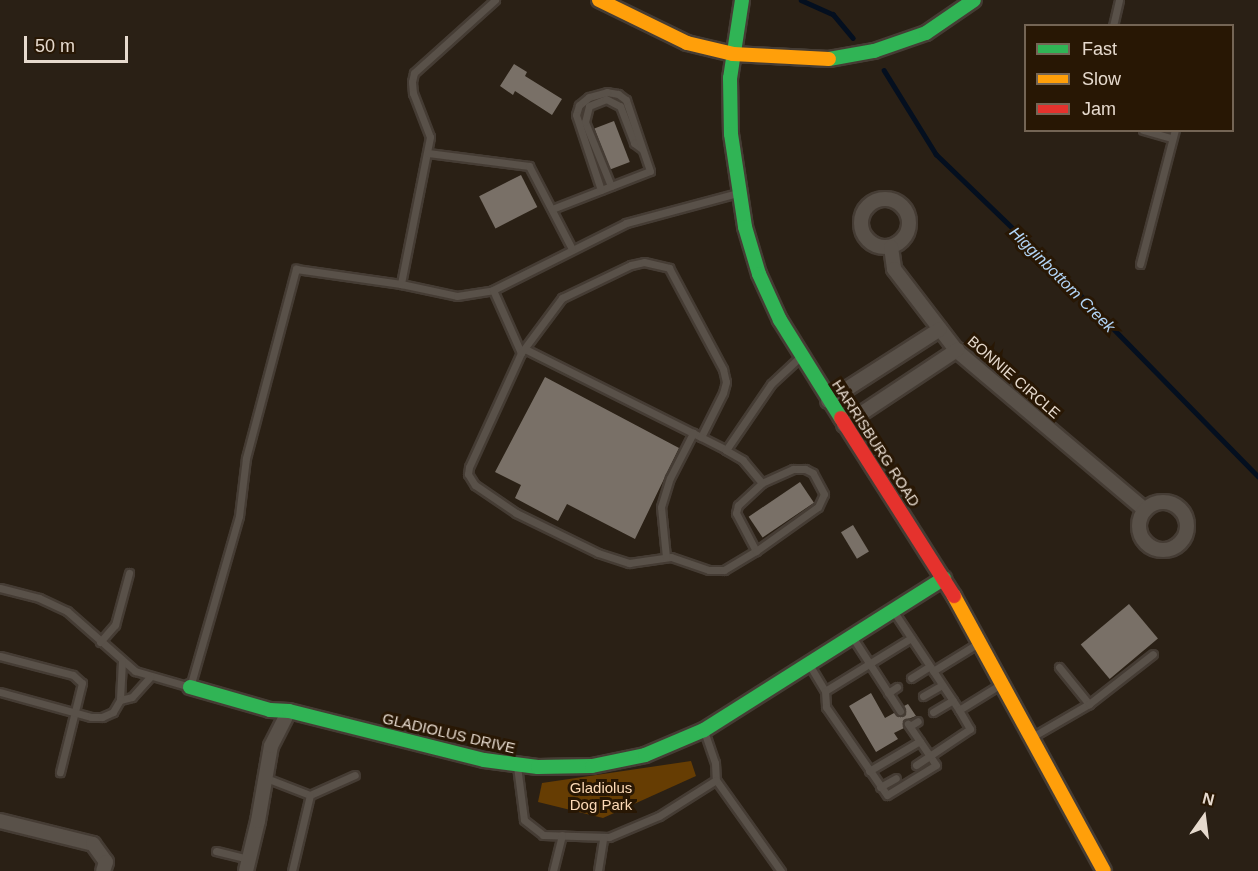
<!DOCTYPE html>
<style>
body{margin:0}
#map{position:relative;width:1258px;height:871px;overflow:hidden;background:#2a2015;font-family:Arial,sans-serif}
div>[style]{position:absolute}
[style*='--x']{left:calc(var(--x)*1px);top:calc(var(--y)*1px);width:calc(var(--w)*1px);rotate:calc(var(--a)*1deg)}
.green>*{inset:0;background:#663d03}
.stream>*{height:4.5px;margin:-2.25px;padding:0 2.25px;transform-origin:2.25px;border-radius:2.25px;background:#040f1f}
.building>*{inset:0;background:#797067;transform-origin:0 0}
.roads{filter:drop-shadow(2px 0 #453c34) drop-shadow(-2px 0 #453c34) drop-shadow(0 2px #453c34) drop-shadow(0 -2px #453c34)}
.lane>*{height:7px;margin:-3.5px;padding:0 3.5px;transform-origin:3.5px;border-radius:3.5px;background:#595149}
.street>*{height:14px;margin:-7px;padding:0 7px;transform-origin:7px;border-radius:7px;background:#595149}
.street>.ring{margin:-7px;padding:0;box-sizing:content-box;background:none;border:14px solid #595149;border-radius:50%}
.fast>*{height:14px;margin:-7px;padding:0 7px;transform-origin:7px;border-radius:7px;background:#30b455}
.slow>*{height:14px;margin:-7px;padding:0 7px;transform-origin:7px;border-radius:7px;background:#ff9f0a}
.jam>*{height:14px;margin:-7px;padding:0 7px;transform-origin:7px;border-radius:7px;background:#e5322d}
span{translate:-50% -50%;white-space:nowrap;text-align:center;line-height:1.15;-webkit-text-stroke:6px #281704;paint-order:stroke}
.street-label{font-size:15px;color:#e6dace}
.park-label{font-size:15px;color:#fcd9b6}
.water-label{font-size:16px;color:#b3d6f8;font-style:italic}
.legend{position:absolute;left:1024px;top:24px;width:210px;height:108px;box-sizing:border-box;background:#281704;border:2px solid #746555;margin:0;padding:8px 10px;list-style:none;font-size:18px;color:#e6dace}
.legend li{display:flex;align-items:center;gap:12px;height:30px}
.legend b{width:30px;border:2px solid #746555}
.north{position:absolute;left:1174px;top:787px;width:60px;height:60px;-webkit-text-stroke:4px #281704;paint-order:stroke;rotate:14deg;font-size:16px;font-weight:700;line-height:24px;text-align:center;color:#e6dace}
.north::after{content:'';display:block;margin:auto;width:21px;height:27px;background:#e6dace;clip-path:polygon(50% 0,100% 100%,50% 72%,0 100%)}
.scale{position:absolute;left:24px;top:36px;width:104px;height:27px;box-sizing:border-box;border:3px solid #e6dace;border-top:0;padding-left:8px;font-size:18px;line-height:21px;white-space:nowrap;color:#e6dace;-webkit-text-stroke:4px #281704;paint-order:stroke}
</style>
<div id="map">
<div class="green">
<div style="clip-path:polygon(691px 761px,696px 776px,603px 818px,538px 802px,542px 783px)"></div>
</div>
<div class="stream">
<div style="--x:801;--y:0;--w:35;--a:24"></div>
<div style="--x:833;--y:14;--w:31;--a:50"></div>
<div style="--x:884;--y:70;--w:99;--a:58.2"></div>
<div style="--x:936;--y:154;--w:170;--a:44"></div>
<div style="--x:1058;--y:272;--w:286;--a:45.6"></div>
</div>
<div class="building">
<div style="clip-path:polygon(514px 64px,527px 72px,525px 76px,562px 99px,552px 115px,515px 91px,513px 95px,500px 86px)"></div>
<div style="left:614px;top:121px;width:44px;height:21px;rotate:69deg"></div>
<div style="left:521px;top:175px;width:36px;height:47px;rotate:63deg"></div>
<div style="clip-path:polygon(545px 377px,679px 448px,635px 539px,567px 504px,558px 521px,515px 498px,521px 485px,495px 472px)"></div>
<div style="left:800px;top:482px;width:25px;height:62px;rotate:56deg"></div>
<div style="left:853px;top:525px;width:31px;height:14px;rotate:59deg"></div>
<div style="left:1129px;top:604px;width:45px;height:63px;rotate:50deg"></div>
<div style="clip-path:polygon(871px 693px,885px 718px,894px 713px,903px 716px,906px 711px,904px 706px,908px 704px,916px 716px,903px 721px,904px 728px,894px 733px,898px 739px,876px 752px,849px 706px)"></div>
</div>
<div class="roads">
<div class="lane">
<div style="--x:495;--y:0;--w:109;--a:138"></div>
<div style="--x:414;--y:73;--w:9;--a:103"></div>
<div style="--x:412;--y:82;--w:11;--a:85"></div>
<div style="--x:413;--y:93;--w:47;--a:68.9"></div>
<div style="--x:430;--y:137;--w:150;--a:101.2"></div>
<div style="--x:401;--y:284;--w:57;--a:12.1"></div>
<div style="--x:457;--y:296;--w:36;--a:-9"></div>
<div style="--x:493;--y:290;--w:149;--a:-26.7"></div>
<div style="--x:626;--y:223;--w:116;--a:-15"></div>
<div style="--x:1113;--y:26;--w:27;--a:-77"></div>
<div style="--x:1143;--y:130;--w:29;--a:16"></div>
<div style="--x:428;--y:153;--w:102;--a:7.3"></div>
<div style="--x:529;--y:166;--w:93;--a:62.6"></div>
<div style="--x:611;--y:186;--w:69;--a:-112.1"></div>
<div style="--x:585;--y:122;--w:16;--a:-76"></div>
<div style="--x:589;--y:106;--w:18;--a:-22"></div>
<div style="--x:606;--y:99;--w:16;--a:27"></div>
<div style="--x:620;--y:106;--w:40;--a:69"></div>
<div style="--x:634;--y:143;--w:10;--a:37"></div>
<div style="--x:552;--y:209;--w:105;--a:-21.2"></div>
<div style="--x:650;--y:171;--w:75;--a:-108.7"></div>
<div style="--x:626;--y:100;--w:10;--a:-143"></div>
<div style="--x:618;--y:94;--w:11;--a:-170"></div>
<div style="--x:607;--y:92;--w:19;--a:164"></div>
<div style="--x:589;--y:97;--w:13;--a:141"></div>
<div style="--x:579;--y:105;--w:10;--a:107"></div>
<div style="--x:576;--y:115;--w:79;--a:71.6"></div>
<div style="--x:1140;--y:264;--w:138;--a:-75.4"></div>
<div style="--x:493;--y:290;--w:69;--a:66"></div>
<div style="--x:521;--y:353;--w:125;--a:114.5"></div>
<div style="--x:469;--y:467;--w:7;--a:98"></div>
<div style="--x:468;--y:474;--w:13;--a:58"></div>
<div style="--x:475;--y:485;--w:50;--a:34.3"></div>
<div style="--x:516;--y:513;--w:91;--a:26"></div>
<div style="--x:598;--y:553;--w:33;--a:18"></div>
<div style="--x:629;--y:563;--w:42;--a:-8.1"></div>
<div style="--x:671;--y:557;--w:40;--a:18.9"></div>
<div style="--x:709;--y:570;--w:15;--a:0"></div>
<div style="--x:724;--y:570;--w:37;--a:-31"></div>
<div style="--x:525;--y:349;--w:197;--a:26.6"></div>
<div style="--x:521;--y:353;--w:69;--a:-53.3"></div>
<div style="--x:562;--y:298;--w:76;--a:-25.6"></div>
<div style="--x:631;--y:265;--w:13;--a:-13"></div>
<div style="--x:644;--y:262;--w:26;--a:13"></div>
<div style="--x:669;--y:268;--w:115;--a:61.9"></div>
<div style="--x:723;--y:369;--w:13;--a:77"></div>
<div style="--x:726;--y:382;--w:11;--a:105"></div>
<div style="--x:723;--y:393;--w:49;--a:116.6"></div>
<div style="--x:701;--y:437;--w:28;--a:27"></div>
<div style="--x:762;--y:483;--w:33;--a:137"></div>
<div style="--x:738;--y:505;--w:8;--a:104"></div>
<div style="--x:736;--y:513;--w:43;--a:62.2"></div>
<div style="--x:756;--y:551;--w:76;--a:-35.4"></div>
<div style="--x:818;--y:507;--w:14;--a:-65"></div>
<div style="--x:824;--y:494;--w:24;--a:-118"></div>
<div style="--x:813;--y:473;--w:9;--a:-153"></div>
<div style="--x:805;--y:469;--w:12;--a:180"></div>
<div style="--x:793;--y:469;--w:34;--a:156"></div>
<div style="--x:762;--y:483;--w:30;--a:-130"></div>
<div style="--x:743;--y:460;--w:20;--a:-150"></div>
<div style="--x:726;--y:450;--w:80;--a:-55.7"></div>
<div style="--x:771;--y:384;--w:38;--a:-43"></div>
<div style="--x:666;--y:557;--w:50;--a:-95.7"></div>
<div style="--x:661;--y:507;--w:30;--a:-73"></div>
<div style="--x:670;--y:478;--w:51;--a:-62.9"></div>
<div style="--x:0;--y:588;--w:40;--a:14.4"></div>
<div style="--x:39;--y:598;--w:31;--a:25"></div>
<div style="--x:67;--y:611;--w:91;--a:41.4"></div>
<div style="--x:135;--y:671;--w:57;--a:16.2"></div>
<div style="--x:190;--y:687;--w:178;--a:-74"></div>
<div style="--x:239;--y:516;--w:58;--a:-83.1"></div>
<div style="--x:246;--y:458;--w:196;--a:-75.2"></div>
<div style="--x:296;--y:269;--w:106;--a:8.1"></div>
<div style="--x:894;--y:612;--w:118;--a:56.4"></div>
<div style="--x:959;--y:710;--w:49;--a:-31.8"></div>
<div style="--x:853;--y:638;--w:87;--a:57.2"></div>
<div style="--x:100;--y:642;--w:23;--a:-49"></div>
<div style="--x:115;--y:625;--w:54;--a:-74.9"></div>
<div style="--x:0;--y:656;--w:75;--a:14.6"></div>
<div style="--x:73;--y:675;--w:12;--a:42"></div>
<div style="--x:82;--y:683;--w:92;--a:103.9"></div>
<div style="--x:122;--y:661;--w:39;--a:93"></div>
<div style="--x:120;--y:700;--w:12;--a:-14"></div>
<div style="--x:132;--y:697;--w:27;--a:-48"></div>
<div style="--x:810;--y:666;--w:29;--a:59"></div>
<div style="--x:825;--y:691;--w:101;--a:-31.6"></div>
<div style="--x:1059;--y:667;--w:48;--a:51"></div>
<div style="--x:933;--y:671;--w:52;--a:-31.5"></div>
<div style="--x:911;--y:678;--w:22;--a:-32"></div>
<div style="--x:825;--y:691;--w:16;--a:86"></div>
<div style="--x:826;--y:707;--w:107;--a:55.3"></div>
<div style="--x:887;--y:795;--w:57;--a:-31.5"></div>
<div style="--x:936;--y:765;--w:50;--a:-124.3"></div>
<div style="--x:0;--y:692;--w:94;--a:15.4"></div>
<div style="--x:91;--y:717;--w:11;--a:0"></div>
<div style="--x:102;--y:717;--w:12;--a:-24"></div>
<div style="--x:113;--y:712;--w:14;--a:-60"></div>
<div style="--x:888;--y:693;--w:11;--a:-34"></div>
<div style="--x:923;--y:696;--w:22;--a:-30"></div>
<div style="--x:933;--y:712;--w:23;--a:-31"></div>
<div style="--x:910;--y:726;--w:9;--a:-32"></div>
<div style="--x:704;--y:731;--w:34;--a:71"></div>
<div style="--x:715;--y:763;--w:17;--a:87"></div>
<div style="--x:716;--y:780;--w:112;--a:54.5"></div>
<div style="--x:1032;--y:737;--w:66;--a:-30.1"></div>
<div style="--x:1089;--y:704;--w:81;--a:-38"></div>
<div style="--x:916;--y:765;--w:65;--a:-33.7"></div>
<div style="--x:970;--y:729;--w:22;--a:-120"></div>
<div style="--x:517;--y:766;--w:54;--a:82.6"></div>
<div style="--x:524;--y:820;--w:24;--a:38"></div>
<div style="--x:543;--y:835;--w:66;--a:1.7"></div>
<div style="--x:609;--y:837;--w:54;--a:-22.8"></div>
<div style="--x:659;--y:816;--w:67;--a:-32.3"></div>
<div style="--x:869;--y:771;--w:59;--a:-30.5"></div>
<div style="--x:266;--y:778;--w:47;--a:21.1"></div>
<div style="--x:310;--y:795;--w:49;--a:-24"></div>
<div style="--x:880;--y:787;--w:18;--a:-29"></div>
<div style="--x:216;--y:851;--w:34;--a:14"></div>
<div style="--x:292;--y:871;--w:78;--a:-76.7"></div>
<div style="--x:553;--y:871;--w:37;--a:-76"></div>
<div style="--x:598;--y:871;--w:33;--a:-81"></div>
</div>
<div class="street">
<div class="ring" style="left:861px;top:199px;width:34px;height:34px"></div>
<div style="--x:891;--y:247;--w:22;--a:82"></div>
<div style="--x:894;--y:269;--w:103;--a:52.5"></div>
<div style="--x:957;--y:351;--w:246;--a:40.2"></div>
<div style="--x:828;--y:401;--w:133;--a:-32.7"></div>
<div style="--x:844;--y:425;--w:136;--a:-33.6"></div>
<div class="ring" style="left:1139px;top:502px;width:34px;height:34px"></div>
<div style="--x:0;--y:821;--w:96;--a:13.9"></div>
<div style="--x:93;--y:844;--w:22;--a:54"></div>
<div style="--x:106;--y:862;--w:9;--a:108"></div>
<div style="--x:246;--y:871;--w:51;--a:-76.5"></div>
<div style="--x:258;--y:821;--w:76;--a:-80.2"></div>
<div style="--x:271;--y:746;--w:39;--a:-63"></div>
</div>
<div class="fast">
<div style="--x:742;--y:0;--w:79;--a:98.7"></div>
<div style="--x:730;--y:78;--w:56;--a:89"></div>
<div style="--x:731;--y:134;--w:94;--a:81.4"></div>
<div style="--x:745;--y:227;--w:49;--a:73.4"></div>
<div style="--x:759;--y:274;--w:51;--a:65.5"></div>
<div style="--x:780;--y:320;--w:115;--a:58.1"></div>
<div style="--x:829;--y:59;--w:46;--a:-10.1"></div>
<div style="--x:874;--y:51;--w:55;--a:-19.1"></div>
<div style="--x:926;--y:33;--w:58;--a:-34.5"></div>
<div style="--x:190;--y:687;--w:83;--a:16"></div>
<div style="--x:270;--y:710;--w:19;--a:3"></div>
<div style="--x:289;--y:711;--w:201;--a:14.1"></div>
<div style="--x:484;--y:760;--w:54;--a:7.4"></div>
<div style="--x:538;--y:767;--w:54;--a:-1.1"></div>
<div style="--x:592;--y:766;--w:54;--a:-11.7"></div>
<div style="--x:645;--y:755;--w:64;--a:-23"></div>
<div style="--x:704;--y:730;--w:284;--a:-32.3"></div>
</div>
<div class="slow">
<div style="--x:599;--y:0;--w:98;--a:26"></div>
<div style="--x:687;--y:43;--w:47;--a:13.4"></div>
<div style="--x:733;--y:54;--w:96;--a:3"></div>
<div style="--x:954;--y:596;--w:313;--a:61.4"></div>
</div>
<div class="jam">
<div style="--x:841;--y:418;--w:211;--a:57.6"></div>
</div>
</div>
<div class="street-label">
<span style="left:1014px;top:377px;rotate:41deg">BONNIE CIRCLE</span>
<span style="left:876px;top:443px;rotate:57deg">HARRISBURG ROAD</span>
<span style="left:449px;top:733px;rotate:13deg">GLADIOLUS DRIVE</span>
</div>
<div class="park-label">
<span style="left:601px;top:796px">Gladiolus<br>Dog Park</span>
</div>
<div class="water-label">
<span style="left:1062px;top:280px;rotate:45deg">Higginbottom Creek</span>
</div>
<ul class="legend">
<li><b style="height:8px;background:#30b455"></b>Fast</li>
<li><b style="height:8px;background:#ff9f0a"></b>Slow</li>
<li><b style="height:8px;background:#e5322d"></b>Jam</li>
</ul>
<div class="north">N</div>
<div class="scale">50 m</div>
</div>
